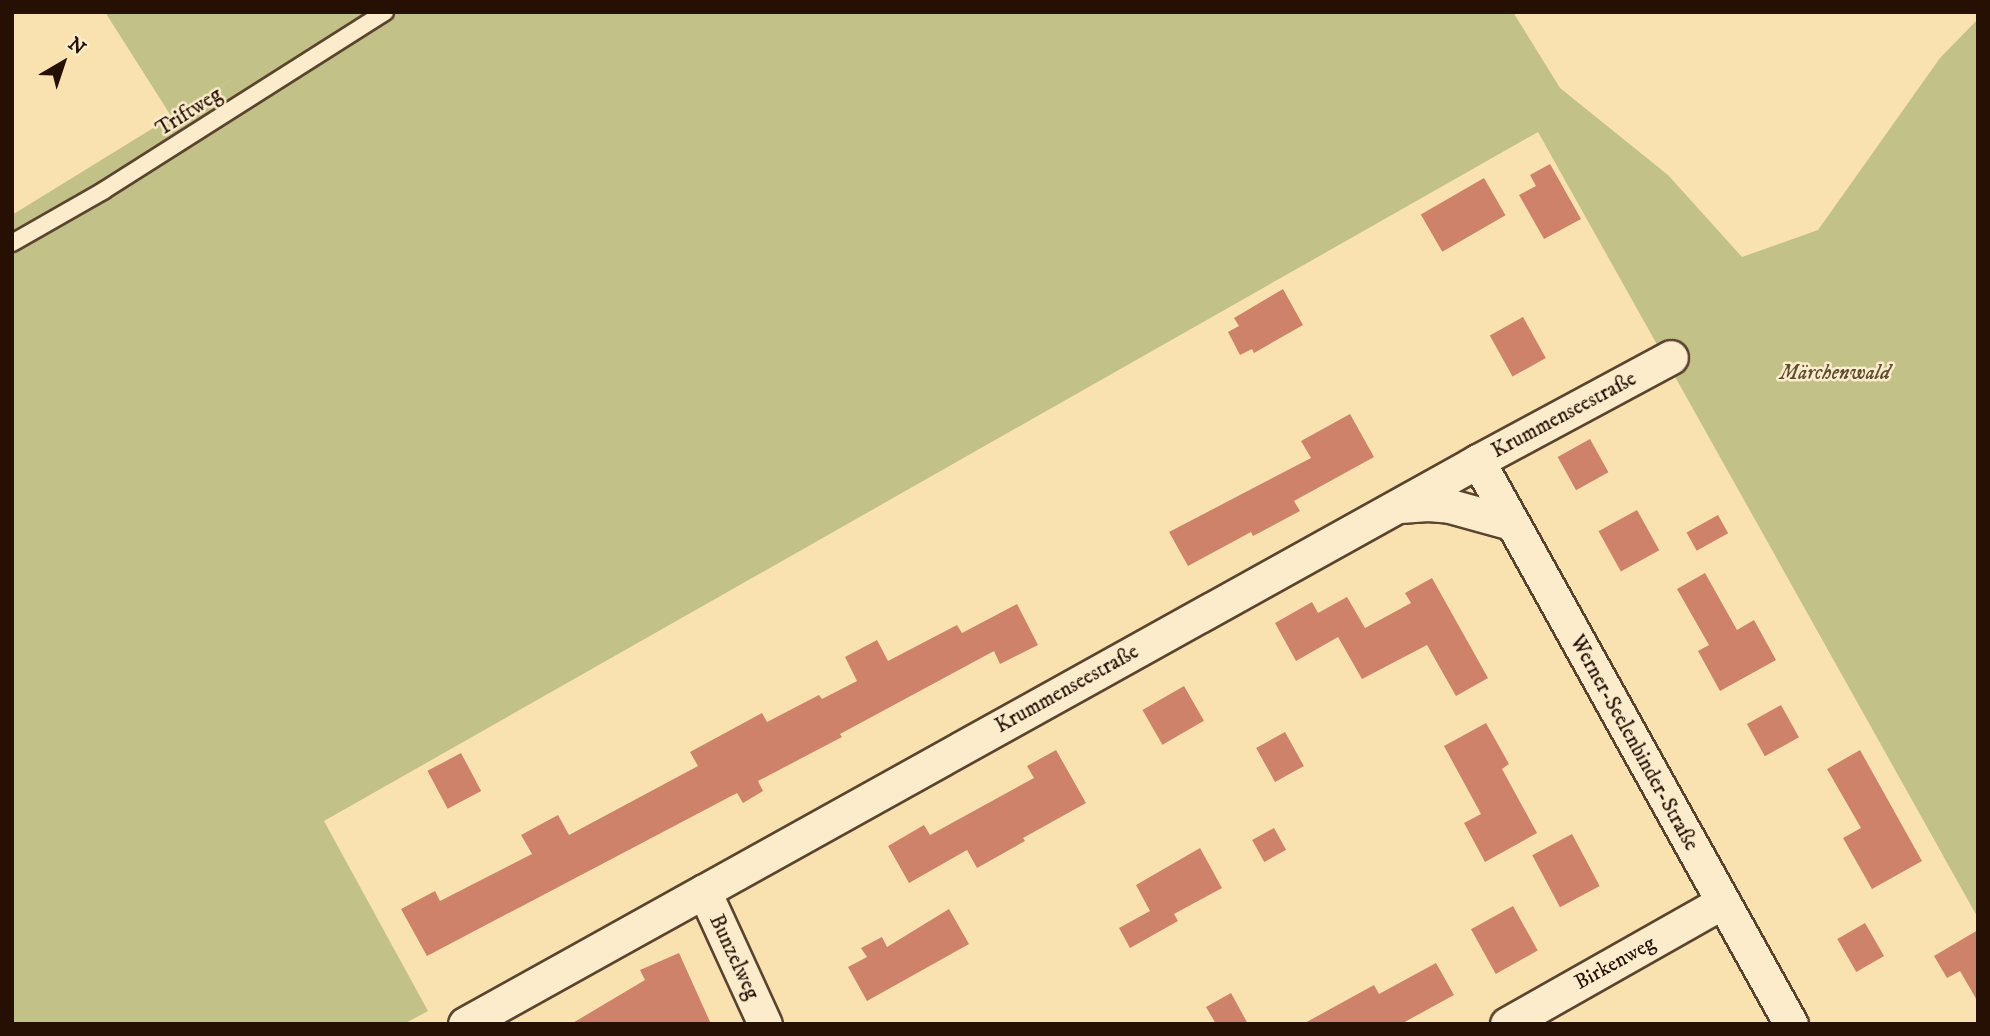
<!DOCTYPE html>
<meta charset="utf-8">
<style>
body{margin:0}
#map{position:relative;width:1990px;height:1036px;overflow:hidden;background:#fae2b0;font-family:"IM FELL DW Pica",serif}
div>[style]{position:absolute}
[style*='--x']{left:calc(var(--x)*1px);top:calc(var(--y)*1px);width:calc(var(--w)*1px);rotate:calc(var(--a)*1deg)}
.green>*{inset:0;background:#c2c288}
.building>*{inset:0;background:#ce826a;transform-origin:0 0}
.roads{filter:drop-shadow(2px 0 #5b442f) drop-shadow(-2px 0 #5b442f) drop-shadow(0 2px #5b442f) drop-shadow(0 -2px #5b442f)}
.lane>*{height:16px;margin:-8px;padding:0 8px;transform-origin:8px;border-radius:8px;background:#fceccc}
.street>*{height:33px;margin:-16.5px;padding:0 16.5px;transform-origin:16.5px;border-radius:16.5px;background:#fceccc}
span{translate:-50% -50%;white-space:nowrap;text-align:center;line-height:1.15;-webkit-text-stroke:5px #fceccc;paint-order:stroke}
.street-label{font-size:21px;color:#261004}
.park-label{font-size:21px;color:#5d4e32;font-style:italic}
.frame{position:absolute;inset:0;border:14px solid #261004;pointer-events:none}
.north{position:absolute;left:28px;top:28px;width:70px;height:70px;-webkit-text-stroke:5px #fceccc;paint-order:stroke;rotate:39deg;font-size:19px;font-weight:700;line-height:28px;text-align:center;color:#261004}
.north::after{content:'';display:block;margin:auto;width:24px;height:32px;background:#261004;clip-path:polygon(50% 0,100% 100%,50% 72%,0 100%)}
</style>
<div id="map">
<div class="green">
<div style="clip-path:polygon(105px 12px,1513px 12px,1560px 88px,1668px 175px,1742px 257px,1818px 230px,1940px 58px,1978px 19px,1978px 918px,1538px 132px,324px 821px,428px 1011px,404px 1024px,12px 1024px,12px 215px,236px 77px,171px 116px)"></div>
</div>
<div class="building">
<div style="clip-path:polygon(1550px 164px,1581px 219px,1544px 239px,1519px 195px,1536px 186px,1530px 175px)"></div>
<div style="left:1484px;top:178px;width:43px;height:73px;rotate:60deg"></div>
<div style="clip-path:polygon(1283px 289px,1303px 325px,1254px 353px,1252px 349px,1240px 355px,1228px 332px,1239px 326px,1234px 318px)"></div>
<div style="left:1523px;top:317px;width:47px;height:38px;rotate:61deg"></div>
<div style="clip-path:polygon(1350px 414px,1374px 457px,1294px 501px,1300px 511px,1253px 536px,1251px 532px,1188px 566px,1169px 532px,1311px 458px,1301px 441px)"></div>
<div style="left:1590px;top:439px;width:38px;height:37px;rotate:61deg"></div>
<div style="left:1637px;top:510px;width:46px;height:44px;rotate:61deg"></div>
<div style="left:1718px;top:515px;width:21px;height:36px;rotate:61deg"></div>
<div style="clip-path:polygon(1705px 573px,1737px 630px,1754px 620px,1776px 660px,1720px 691px,1698px 651px,1709px 645px,1677px 589px)"></div>
<div style="clip-path:polygon(1432px 578px,1488px 678px,1456px 696px,1427px 645px,1362px 679px,1338px 637px,1296px 661px,1275px 623px,1312px 602px,1318px 613px,1347px 597px,1365px 628px,1411px 603px,1405px 593px)"></div>
<div style="clip-path:polygon(1017px 604px,1038px 645px,1000px 664px,994px 651px,840px 734px,842px 737px,758px 781px,763px 791px,743px 803px,737px 793px,427px 956px,401px 909px,435px 891px,440px 901px,532px 854px,521px 835px,558px 815px,569px 835px,698px 766px,690px 752px,762px 713px,767px 722px,819px 695px,822px 699px,857px 681px,845px 657px,877px 640px,888px 661px,957px 625px,962px 633px)"></div>
<div style="left:1184px;top:686px;width:40px;height:48px;rotate:60deg"></div>
<div style="left:1781px;top:705px;width:37px;height:39px;rotate:61deg"></div>
<div style="clip-path:polygon(1486px 723px,1509px 764px,1502px 769px,1537px 833px,1485px 862px,1464px 823px,1481px 814px,1444px 746px)"></div>
<div style="left:1285px;top:732px;width:39px;height:33px;rotate:61deg"></div>
<div style="clip-path:polygon(1056px 750px,1086px 803px,1023px 838px,1025px 841px,977px 868px,967px 850px,909px 883px,888px 846px,924px 825px,930px 835px,1034px 778px,1027px 766px)"></div>
<div style="clip-path:polygon(1860px 750px,1922px 861px,1872px 889px,1843px 838px,1861px 828px,1827px 769px)"></div>
<div style="left:461px;top:753px;width:43px;height:38px;rotate:62deg"></div>
<div style="left:1274px;top:828px;width:25px;height:25px;rotate:61deg"></div>
<div style="left:1572px;top:834px;width:59px;height:45px;rotate:62deg"></div>
<div style="clip-path:polygon(1200px 848px,1222px 888px,1174px 914px,1178px 921px,1130px 948px,1119px 928px,1150px 911px,1136px 885px)"></div>
<div style="left:1513px;top:906px;width:51px;height:48px;rotate:61deg"></div>
<div style="clip-path:polygon(949px 909px,969px 944px,867px 1001px,848px 967px,867px 957px,861px 948px,882px 937px,887px 947px)"></div>
<div style="left:1865px;top:923px;width:38px;height:32px;rotate:60deg"></div>
<div style="clip-path:polygon(1978px 930px,1978px 1002px,1960px 971px,1947px 978px,1934px 956px)"></div>
<div style="clip-path:polygon(679px 953px,711px 1024px,571px 1024px,645px 980px,640px 970px)"></div>
<div style="clip-path:polygon(1436px 963px,1454px 995px,1401px 1024px,1303px 1024px,1374px 985px,1379px 994px)"></div>
<div style="clip-path:polygon(1231px 993px,1248px 1024px,1216px 1024px,1206px 1007px)"></div>
</div>
<div class="roads">
<div class="lane">
<div style="--x:12;--y:243;--w:105;--a:-29.7"></div>
<div style="--x:103;--y:191;--w:334;--a:-32.4"></div>
</div>
<div class="street">
<div style="--x:1478;--y:461;--w:644;--a:60.93"></div>
<div style="--x:1400;--y:506;--w:28;--a:-4"></div>
<div style="--x:1428;--y:504;--w:22;--a:5"></div>
<div style="--x:1450;--y:506;--w:63;--a:15.6"></div>
<div style="--x:704;--y:891;--w:146;--a:65.4"></div>
<div style="--x:465;--y:1024;--w:1159;--a:-29.06"></div>
<div style="--x:1478;--y:461;--w:219;--a:-28.3"></div>
<div style="--x:1507;--y:1024;--w:248;--a:-29.5"></div>
</div>
</div>
<div class="street-label">
<span style="left:189px;top:112px;rotate:-32deg">Triftweg</span>
<span style="left:1564px;top:415px;rotate:-28deg">Krummenseestraße</span>
<span style="left:1067px;top:689px;rotate:-29deg">Krummenseestraße</span>
<span style="left:1634px;top:743px;rotate:61deg">Werner-Seelenbinder-Straße</span>
<span style="left:734px;top:957px;rotate:65deg">Bunzelweg</span>
<span style="left:1615px;top:963px;rotate:-29deg">Birkenweg</span>
</div>
<div class="park-label">
<span style="left:1835px;top:373px">Märchenwald</span>
</div>
<div class="frame"></div>
<div class="north">N</div>
</div>
